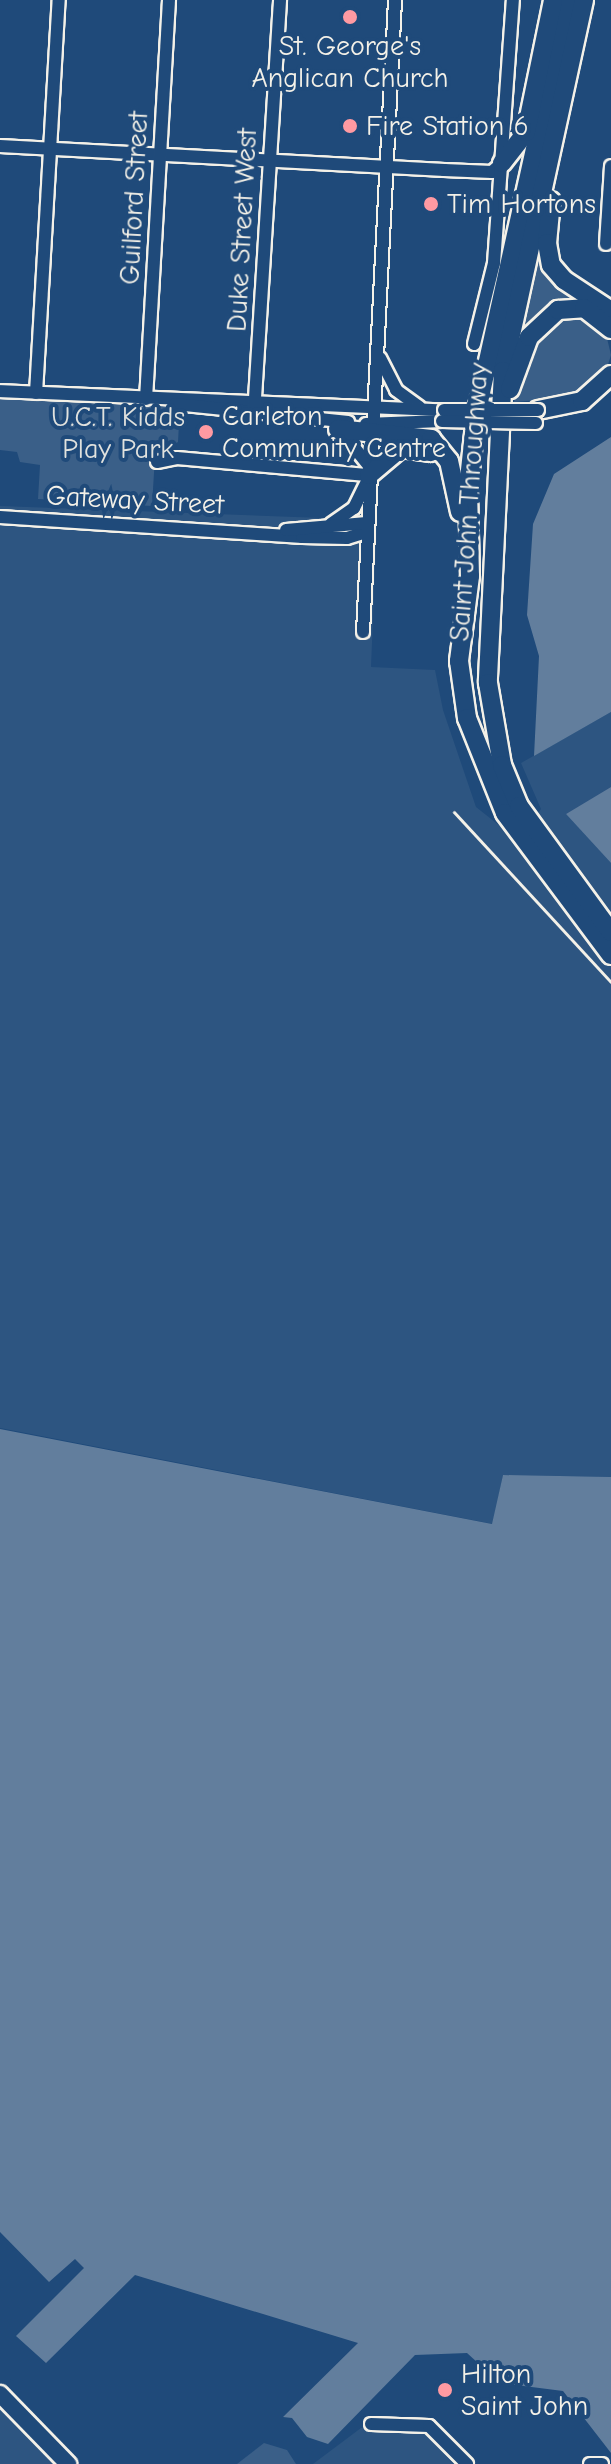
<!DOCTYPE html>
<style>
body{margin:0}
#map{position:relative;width:611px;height:2464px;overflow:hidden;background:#1f4a7a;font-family:"Comic Neue",sans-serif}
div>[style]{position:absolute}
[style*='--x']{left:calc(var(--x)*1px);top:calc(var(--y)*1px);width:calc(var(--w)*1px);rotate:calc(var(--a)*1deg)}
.built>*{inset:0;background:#2d5581}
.green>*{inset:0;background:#3a5f88}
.water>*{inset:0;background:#627e9d}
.roads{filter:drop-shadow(2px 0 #f4f1e8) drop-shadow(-2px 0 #f4f1e8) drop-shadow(0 2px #f4f1e8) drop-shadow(0 -2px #f4f1e8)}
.minor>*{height:12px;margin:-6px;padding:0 6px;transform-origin:6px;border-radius:6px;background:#1f4a7a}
.major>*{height:16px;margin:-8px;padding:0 8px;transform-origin:8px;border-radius:8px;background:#1f4a7a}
.highway>*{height:18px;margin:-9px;padding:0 9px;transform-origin:9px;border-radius:9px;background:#1f4a7a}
.rail>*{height:3px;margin:-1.5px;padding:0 1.5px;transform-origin:1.5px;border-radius:1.5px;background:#f4f1e8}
.bridges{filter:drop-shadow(2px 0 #f4f1e8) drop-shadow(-2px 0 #f4f1e8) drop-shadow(0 2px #f4f1e8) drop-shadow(0 -2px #f4f1e8)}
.minor-bridge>*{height:12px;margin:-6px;padding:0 6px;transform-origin:6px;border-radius:6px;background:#1f4a7a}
.dots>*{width:22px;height:22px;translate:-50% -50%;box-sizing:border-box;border:4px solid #1f4a7a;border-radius:50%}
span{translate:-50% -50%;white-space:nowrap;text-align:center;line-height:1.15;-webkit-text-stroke:8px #1f4a7a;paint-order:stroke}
.poi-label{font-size:28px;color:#f4f1e8}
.left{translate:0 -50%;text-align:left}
.street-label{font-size:28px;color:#f4f1e8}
.park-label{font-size:28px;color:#e1e2de}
</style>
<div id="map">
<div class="built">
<div style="clip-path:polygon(0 506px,377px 520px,371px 667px,435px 670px,443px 710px,476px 807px,500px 826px,535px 817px,541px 809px,521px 763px,611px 712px,611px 787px,566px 814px,611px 863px,611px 1477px,503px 1475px,493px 1524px,0 1428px)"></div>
<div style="clip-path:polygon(0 2404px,57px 2464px,0 2464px)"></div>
<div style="clip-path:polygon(361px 2428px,422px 2430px,453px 2464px,313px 2464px)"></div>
</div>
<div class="green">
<div style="clip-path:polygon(541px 239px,583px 300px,520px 339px,522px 320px)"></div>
<div style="clip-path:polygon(579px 314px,606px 334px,611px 355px,605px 374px,577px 397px,514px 402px,527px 350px,556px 317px)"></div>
<div style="clip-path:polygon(0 391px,180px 405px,178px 442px,155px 456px,152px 506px,38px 499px,40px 465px,20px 462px,17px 452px,0 450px)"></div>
<div style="clip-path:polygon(264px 2443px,287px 2450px,296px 2464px,237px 2464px)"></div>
</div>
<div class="water">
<div style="clip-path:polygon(611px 437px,611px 712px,534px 756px,539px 656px,527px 615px,533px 524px,554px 474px)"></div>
<div style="clip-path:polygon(611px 787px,611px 863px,566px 814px)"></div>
<div style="clip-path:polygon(0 1429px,492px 1524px,503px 1475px,611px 1477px,611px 2453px,563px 2391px,500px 2383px,467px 2353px,415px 2355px,328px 2444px,307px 2437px,292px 2418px,283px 2417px,358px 2343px,135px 2275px,46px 2363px,16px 2336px,84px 2268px,75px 2259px,49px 2282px,0 2232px)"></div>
</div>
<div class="roads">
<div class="minor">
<div style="--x:0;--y:146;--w:445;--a:3.1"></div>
<div style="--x:444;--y:170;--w:48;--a:2.4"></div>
<div style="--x:492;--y:172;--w:13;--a:-42"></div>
<div style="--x:606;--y:244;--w:78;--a:-86.3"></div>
<div style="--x:474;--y:344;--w:83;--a:-76.1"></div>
<div style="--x:494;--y:263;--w:264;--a:-85.9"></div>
<div style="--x:380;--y:358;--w:36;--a:63"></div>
<div style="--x:396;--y:390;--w:29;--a:36"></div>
<div style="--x:0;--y:391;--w:444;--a:2.5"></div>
<div style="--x:36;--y:393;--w:394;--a:-86.7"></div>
<div style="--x:146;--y:399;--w:400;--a:-86.7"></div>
<div style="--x:175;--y:404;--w:174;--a:5.9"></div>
<div style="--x:254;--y:414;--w:415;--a:-86.4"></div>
<div style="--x:366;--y:424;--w:76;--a:-2.3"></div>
<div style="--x:341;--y:431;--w:45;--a:51.3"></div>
<div style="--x:157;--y:462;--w:20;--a:-11"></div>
<div style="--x:177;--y:458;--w:193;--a:5.1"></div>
<div style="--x:0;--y:517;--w:303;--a:3.8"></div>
<div style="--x:302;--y:537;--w:45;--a:1.3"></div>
<div style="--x:347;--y:538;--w:21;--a:-17"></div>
<div style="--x:331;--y:524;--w:28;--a:-35"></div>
<div style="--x:354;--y:508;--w:30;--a:-64"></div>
<div style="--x:286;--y:530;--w:81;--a:-4.9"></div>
<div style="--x:363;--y:632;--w:633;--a:-87.1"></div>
<div style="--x:371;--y:2424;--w:58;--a:2"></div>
<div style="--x:429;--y:2426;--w:54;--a:45"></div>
<div style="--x:590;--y:2464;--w:12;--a:0"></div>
</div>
<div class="major">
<div style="--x:0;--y:2394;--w:98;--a:45.8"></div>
</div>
<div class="highway">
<div style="--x:568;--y:0;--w:425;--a:102.5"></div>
<div style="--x:476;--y:415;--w:74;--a:96.2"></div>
<div style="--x:468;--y:489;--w:87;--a:88.7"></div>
<div style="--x:470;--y:576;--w:86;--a:97.4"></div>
<div style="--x:459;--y:661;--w:58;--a:82"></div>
<div style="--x:467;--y:718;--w:102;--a:68.2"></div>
<div style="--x:505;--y:813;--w:177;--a:53.3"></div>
<div style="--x:584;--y:0;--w:380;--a:102.3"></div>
<div style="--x:503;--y:371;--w:312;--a:92.8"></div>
<div style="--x:488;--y:683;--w:83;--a:80.3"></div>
<div style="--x:502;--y:765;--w:44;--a:67.5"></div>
<div style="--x:519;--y:806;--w:156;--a:53.9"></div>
<div style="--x:502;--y:163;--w:39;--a:-52"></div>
<div style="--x:526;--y:132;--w:135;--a:-78.4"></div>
<div style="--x:551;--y:201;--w:42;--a:95.4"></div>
<div style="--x:547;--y:243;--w:22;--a:80"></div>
<div style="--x:551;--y:265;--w:20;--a:49"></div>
<div style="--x:564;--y:280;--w:56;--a:33.4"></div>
<div style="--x:510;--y:389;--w:55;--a:-69.9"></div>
<div style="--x:529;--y:337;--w:40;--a:-43"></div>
<div style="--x:558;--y:310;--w:26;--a:-4"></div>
<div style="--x:584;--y:308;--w:34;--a:38"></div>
<div style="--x:538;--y:410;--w:45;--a:-11.6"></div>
<div style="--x:582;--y:401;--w:39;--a:-42"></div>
<div style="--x:338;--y:429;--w:94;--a:6.1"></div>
<div style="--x:431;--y:439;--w:28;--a:51"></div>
<div style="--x:449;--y:461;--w:52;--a:77.8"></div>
<div style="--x:369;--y:475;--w:42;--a:-40.2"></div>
<div style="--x:401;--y:448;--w:30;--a:8"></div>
</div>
</div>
<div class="rail">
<div style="--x:454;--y:812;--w:231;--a:47.3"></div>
</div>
<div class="bridges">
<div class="minor-bridge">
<div style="--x:444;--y:410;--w:94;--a:0"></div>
<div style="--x:442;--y:421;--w:94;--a:1.2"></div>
</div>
</div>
<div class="dots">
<div style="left:350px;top:17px;background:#ff9aa2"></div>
<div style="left:350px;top:126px;background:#ff9aa2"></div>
<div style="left:431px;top:204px;background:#ff9aa2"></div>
<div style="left:206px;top:432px;background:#ff9aa2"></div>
<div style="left:445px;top:2390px;background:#ff9aa2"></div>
</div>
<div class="poi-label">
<span style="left:350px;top:62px">St. George's<br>Anglican Church</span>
<span class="left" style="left:366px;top:126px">Fire Station 6</span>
<span class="left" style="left:447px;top:204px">Tim Hortons</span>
<span class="left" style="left:222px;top:432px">Carleton<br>Community Centre</span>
<span class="left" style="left:461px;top:2390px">Hilton<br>Saint John</span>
</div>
<div class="street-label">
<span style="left:134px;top:198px;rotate:-87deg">Guilford Street</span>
<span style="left:242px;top:230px;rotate:-87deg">Duke Street West</span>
<span style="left:135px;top:500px;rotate:3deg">Gateway Street</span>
<span style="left:469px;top:502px;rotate:-86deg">Saint John Throughway</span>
</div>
<div class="park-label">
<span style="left:118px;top:433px">U.C.T. Kidds<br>Play Park</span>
</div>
</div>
